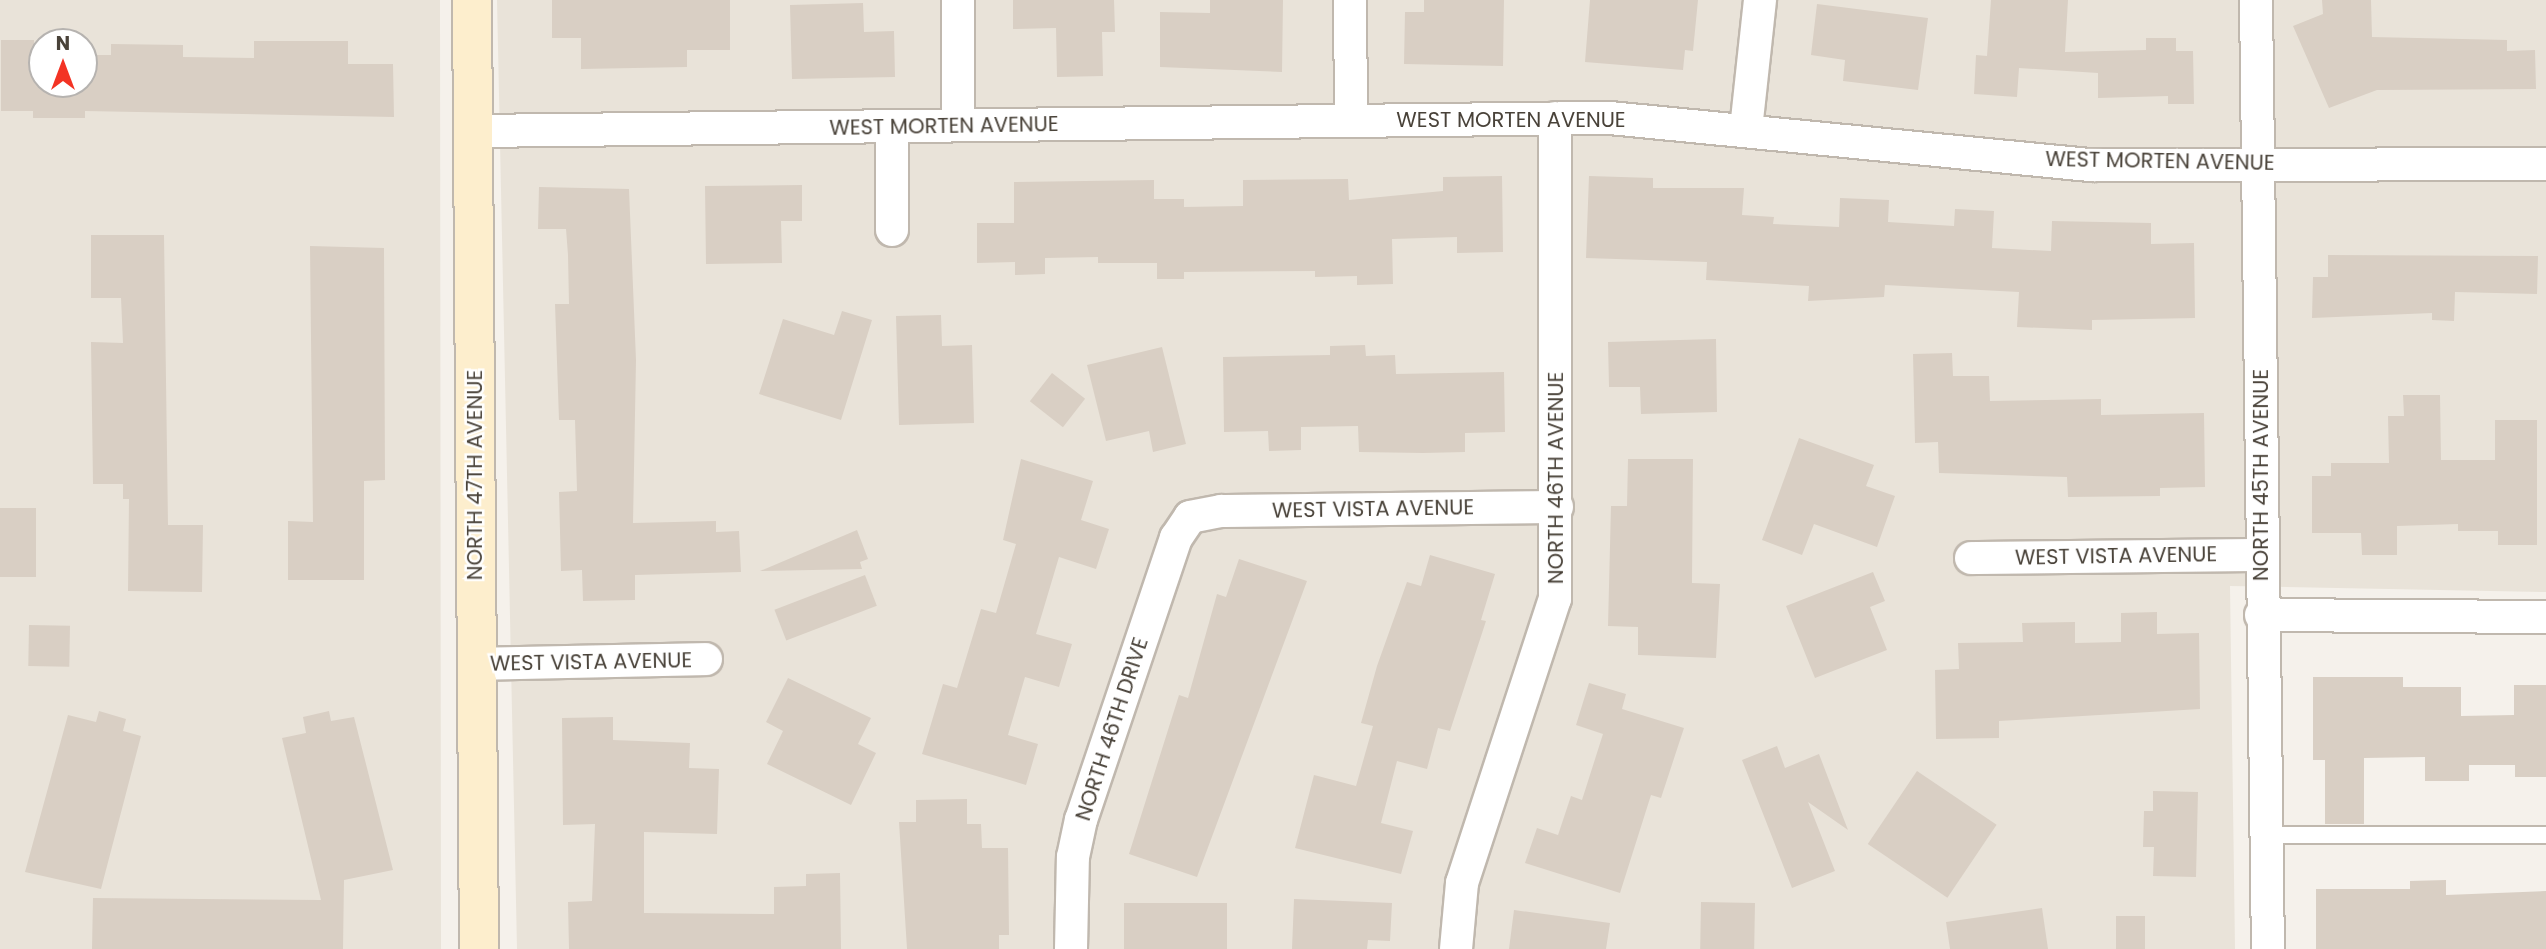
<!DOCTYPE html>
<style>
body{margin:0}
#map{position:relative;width:2546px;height:949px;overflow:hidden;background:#f5f1eb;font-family:Poppins,sans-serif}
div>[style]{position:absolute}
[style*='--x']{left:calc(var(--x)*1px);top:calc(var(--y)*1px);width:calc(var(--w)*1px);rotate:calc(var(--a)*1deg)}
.residential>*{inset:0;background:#e9e3d9}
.building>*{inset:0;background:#d9cfc4;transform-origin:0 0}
.roads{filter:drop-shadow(2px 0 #c0b8ae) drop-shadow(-2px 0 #c0b8ae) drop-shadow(0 2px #c0b8ae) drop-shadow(0 -2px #c0b8ae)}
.lane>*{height:16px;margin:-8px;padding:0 8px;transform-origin:8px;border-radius:8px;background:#fff}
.street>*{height:32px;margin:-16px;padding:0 16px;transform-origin:16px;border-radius:16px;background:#fff}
.secondary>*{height:38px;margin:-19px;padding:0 19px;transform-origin:19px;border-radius:19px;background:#fdeecd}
span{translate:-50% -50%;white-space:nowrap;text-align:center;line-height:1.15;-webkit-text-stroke:5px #fff;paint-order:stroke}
.street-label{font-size:21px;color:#494239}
.north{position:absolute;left:28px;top:28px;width:70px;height:70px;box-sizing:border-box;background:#fff;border:2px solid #b6b3b0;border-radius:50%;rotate:0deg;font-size:19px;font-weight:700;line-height:28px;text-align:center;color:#494239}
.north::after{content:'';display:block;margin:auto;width:24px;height:32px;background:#f33324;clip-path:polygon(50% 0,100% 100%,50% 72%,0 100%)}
</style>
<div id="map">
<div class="residential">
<div style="clip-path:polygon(evenodd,0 0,440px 0,441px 949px,0 949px,0 0,42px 42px,84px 42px,84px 84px,42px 84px,42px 42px)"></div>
<div style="clip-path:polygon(497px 0,2546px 0,2546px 592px,2230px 586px,2235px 949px,517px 949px)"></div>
</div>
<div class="building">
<div style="clip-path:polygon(552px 0,730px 0,730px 50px,687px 50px,687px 67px,581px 69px,581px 38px,552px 38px)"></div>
<div style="clip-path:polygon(1013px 0,1114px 0,1115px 32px,1102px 32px,1103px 76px,1057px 77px,1056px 28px,1013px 29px)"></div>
<div style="clip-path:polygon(1210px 0,1283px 0,1282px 72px,1160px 67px,1160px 12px,1210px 13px)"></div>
<div style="clip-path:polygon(1424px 0,1504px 0,1503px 66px,1404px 64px,1405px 12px,1424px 12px)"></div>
<div style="clip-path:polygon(1590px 0,1698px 0,1693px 51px,1685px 50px,1683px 70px,1585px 62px)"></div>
<div style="clip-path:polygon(1991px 0,2068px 0,2065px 52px,2146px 50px,2146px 38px,2176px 38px,2176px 51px,2193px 51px,2194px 104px,2168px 104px,2168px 96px,2098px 98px,2098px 73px,2019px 68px,2017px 97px,1974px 94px,1976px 55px,1987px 56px)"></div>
<div style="clip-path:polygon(2322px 0,2371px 0,2372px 37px,2507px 40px,2507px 51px,2535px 50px,2536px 89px,2377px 90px,2329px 108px,2293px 26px,2323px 14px)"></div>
<div style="clip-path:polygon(863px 3px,864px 32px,894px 31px,895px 77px,792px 79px,790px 5px)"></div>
<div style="clip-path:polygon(1817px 4px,1928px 18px,1918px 90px,1843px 81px,1845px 60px,1811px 55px)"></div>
<div style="clip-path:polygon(1px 40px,34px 40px,34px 56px,42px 56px,42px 84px,84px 84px,84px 55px,111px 55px,111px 44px,183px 45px,183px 57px,254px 58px,254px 41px,348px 41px,348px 64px,393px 64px,394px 117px,85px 111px,85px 118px,33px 118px,33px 111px,1px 111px)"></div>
<div style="clip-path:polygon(1502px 176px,1503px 252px,1457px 253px,1457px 237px,1392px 239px,1393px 284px,1357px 285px,1357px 276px,1315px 277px,1315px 271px,1184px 272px,1184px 279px,1157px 279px,1157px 263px,1098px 263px,1098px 257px,1045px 258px,1045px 274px,1015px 275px,1015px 262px,977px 263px,977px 223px,1014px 223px,1014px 182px,1154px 180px,1154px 199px,1184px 199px,1184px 207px,1243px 206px,1243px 180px,1348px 179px,1349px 200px,1443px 191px,1443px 177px)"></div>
<div style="clip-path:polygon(1589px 176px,1653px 178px,1653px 188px,1744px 188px,1742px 215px,1774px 217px,1773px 224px,1839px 227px,1840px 198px,1889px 200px,1888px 222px,1954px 226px,1955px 209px,1994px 211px,1992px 248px,2051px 251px,2052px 221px,2151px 223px,2151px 244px,2194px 243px,2195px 318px,2092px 320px,2092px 330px,2017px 327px,2019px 292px,1885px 285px,1884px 297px,1808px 301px,1809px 286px,1706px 280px,1707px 262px,1586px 258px)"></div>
<div style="clip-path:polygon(802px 185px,802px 221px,781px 221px,782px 263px,706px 264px,705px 186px)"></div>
<div style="clip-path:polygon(539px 187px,629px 189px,636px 360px,633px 523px,716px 521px,716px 532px,739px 531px,741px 572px,635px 575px,635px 600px,583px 601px,582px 570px,561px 571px,559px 492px,577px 491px,575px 420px,559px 420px,555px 304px,569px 304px,568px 255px,566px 229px,538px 229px)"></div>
<div style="clip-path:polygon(91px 235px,164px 235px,168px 525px,203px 525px,202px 592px,128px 591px,129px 499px,123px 499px,123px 484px,93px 484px,91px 342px,123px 343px,121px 298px,91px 298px)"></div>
<div style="clip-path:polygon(310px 246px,384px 248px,385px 480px,364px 481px,364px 580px,288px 580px,288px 521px,313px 522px)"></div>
<div style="clip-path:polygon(2328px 255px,2538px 256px,2537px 294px,2455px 292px,2454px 321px,2432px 320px,2432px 313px,2312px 318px,2313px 277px,2328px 277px)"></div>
<div style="clip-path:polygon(842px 311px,872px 320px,841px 420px,759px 394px,783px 319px,834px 335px)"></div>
<div style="clip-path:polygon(941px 315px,942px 346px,972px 345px,974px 423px,899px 425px,896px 316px)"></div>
<div style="clip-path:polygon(1716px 339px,1717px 412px,1641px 414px,1640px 387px,1609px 387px,1608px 342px)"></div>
<div style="clip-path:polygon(1365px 345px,1366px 356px,1395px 355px,1396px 374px,1504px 372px,1505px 432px,1465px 433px,1465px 452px,1423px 453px,1359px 452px,1358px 426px,1301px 427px,1301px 450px,1269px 451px,1268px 431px,1224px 432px,1223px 357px,1330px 355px,1330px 346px)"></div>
<div style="clip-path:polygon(1162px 347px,1186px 444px,1153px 452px,1149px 431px,1106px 441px,1087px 365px)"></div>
<div style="clip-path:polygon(1952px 353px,1953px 376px,1989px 376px,1990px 401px,2101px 399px,2101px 415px,2204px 413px,2205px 487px,2160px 488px,2160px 496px,2068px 497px,2067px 477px,1939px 473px,1938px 442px,1915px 443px,1913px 354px)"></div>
<div style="left:1052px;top:373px;width:42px;height:36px;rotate:38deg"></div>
<div style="clip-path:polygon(2403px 395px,2440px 395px,2441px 460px,2495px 460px,2495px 420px,2537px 420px,2537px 545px,2498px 545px,2498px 531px,2458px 531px,2458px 524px,2397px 526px,2397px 555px,2362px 555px,2361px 533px,2312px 533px,2312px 476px,2331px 476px,2331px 463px,2389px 463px,2388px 416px,2404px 416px)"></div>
<div style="clip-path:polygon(1799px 438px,1874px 465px,1866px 486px,1895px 496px,1877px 547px,1814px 524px,1802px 555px,1762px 540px)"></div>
<div style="clip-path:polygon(1021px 459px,1093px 481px,1081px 520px,1109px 529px,1096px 569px,1059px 557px,1036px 634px,1072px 644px,1059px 687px,1025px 677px,1008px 735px,1038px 744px,1026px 785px,922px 754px,943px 684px,957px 688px,981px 609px,996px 613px,1016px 544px,1003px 540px)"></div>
<div style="clip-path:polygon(1628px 459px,1693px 459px,1692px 583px,1720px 584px,1716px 658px,1638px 655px,1638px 627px,1608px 626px,1611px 506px,1627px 506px)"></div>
<div style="left:36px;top:508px;width:69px;height:36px;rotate:90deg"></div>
<div style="clip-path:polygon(857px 530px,868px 559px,860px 562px,862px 569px,760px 571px)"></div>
<div style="clip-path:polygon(1430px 555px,1495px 574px,1481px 620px,1486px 621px,1450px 731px,1438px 728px,1427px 769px,1397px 761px,1381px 823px,1413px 831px,1401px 874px,1295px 848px,1314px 775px,1356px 786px,1373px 726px,1361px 723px,1377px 666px,1407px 582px,1421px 586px)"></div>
<div style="clip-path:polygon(1239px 559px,1307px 581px,1197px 877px,1129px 854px,1179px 695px,1188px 698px,1217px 594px,1226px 597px)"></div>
<div style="clip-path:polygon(1873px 572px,1885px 601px,1870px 607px,1887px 650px,1815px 678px,1786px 606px)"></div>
<div style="left:865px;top:575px;width:33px;height:97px;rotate:69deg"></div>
<div style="clip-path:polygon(2157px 612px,2157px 634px,2199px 633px,2200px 709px,1999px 721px,1999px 738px,1936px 739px,1935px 670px,1959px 669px,1958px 643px,2023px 642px,2022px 623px,2075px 622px,2075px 643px,2121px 642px,2121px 613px)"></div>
<div style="left:29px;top:625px;width:41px;height:41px;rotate:1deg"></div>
<div style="clip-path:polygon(2313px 677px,2403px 677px,2403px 687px,2461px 687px,2461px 716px,2514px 715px,2514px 685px,2546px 685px,2546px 777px,2515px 777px,2515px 765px,2469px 765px,2469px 781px,2425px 781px,2425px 757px,2364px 758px,2364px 824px,2325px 824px,2325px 760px,2313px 760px)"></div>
<div style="clip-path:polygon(788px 678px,871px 718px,858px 744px,876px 753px,851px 805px,767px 764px,783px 731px,766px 722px)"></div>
<div style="clip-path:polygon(1589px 683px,1626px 694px,1622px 709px,1684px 728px,1661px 798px,1651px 795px,1620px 893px,1525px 863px,1537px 828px,1558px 835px,1571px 796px,1582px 800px,1603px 734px,1576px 725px)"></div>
<div style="clip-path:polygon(99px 711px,126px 719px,123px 731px,141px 736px,101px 889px,25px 872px,68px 715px,96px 722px)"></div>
<div style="clip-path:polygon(329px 711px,331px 721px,354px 717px,393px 870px,344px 880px,343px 949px,92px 949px,93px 898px,321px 900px,282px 738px,306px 733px,303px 717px)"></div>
<div style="clip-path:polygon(613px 717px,613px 740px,690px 743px,689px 768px,719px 769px,717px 834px,644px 832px,644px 913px,774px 914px,774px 887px,806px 886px,806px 874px,840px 873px,841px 949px,569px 949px,568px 902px,592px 901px,595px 824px,563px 825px,562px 718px)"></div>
<div style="clip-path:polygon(1777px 746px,1785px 768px,1819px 754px,1848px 830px,1808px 802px,1835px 871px,1792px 888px,1742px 760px)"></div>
<div style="left:1917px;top:771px;width:96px;height:88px;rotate:34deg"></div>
<div style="clip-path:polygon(2153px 791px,2198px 792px,2196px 877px,2153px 876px,2154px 847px,2143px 847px,2144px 811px,2153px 811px)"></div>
<div style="clip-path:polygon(967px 799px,967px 824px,981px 824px,982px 848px,1008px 848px,1009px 935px,999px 935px,999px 949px,907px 949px,899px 822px,916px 822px,916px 800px)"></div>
<div style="clip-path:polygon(2446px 880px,2446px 895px,2546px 891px,2546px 949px,2316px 949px,2316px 889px,2410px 889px,2410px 881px)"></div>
<div style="clip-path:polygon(1294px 899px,1392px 903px,1390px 941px,1368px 940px,1367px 949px,1292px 949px)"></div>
<div style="left:1701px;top:902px;width:54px;height:48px;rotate:1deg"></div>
<div style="left:1227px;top:903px;width:46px;height:103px;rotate:90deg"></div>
<div style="clip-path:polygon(2042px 908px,2048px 949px,1950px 949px,1946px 922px)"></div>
<div style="clip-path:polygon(1514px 910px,1610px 923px,1606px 949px,1509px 949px)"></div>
<div style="left:2116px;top:916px;width:29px;height:33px"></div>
</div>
<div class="roads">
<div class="lane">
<div style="--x:2265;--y:835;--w:281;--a:0"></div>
</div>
<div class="street">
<div style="--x:958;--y:0;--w:125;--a:90"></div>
<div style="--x:1350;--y:0;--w:121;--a:89.5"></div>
<div style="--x:2256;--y:0;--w:949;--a:89.28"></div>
<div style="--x:892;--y:127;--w:103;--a:90"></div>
<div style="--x:1746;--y:129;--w:130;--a:-83.8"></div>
<div style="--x:474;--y:131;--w:1136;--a:-0.66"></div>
<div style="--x:1610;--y:118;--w:485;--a:5.6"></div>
<div style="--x:2093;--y:165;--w:453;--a:-0.1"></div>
<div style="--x:1971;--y:558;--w:290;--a:-0.6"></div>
<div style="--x:2261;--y:615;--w:285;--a:0.4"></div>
<div style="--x:476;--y:664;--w:230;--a:-1.2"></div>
<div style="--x:1071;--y:949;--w:92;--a:-88.8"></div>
<div style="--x:1073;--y:857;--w:38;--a:-78"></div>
<div style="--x:1081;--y:820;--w:298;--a:-71.4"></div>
<div style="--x:1176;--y:538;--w:25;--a:-56"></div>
<div style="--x:1190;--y:517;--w:32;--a:-11"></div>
<div style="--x:1221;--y:511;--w:336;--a:-0.7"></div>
<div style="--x:1456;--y:949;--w:66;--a:-84.8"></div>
<div style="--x:1462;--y:883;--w:299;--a:-71.9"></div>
<div style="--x:1555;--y:599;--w:481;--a:-90"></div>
</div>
<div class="secondary">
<div style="--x:472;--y:0;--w:949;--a:89.58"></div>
</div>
</div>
<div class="street-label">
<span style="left:1511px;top:120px">WEST MORTEN AVENUE</span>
<span style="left:944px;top:126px;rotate:-1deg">WEST MORTEN AVENUE</span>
<span style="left:2160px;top:161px;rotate:1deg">WEST MORTEN AVENUE</span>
<span style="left:475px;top:475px;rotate:-90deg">NORTH 47TH AVENUE</span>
<span style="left:2261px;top:475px;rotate:-90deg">NORTH 45TH AVENUE</span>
<span style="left:1556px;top:478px;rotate:-90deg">NORTH 46TH AVENUE</span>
<span style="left:1373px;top:509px;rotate:-1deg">WEST VISTA AVENUE</span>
<span style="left:2116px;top:556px;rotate:-1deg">WEST VISTA AVENUE</span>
<span style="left:591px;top:662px;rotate:-1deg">WEST VISTA AVENUE</span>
<span style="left:1112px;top:729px;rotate:-72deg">NORTH 46TH DRIVE</span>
</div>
<div class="north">N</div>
</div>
